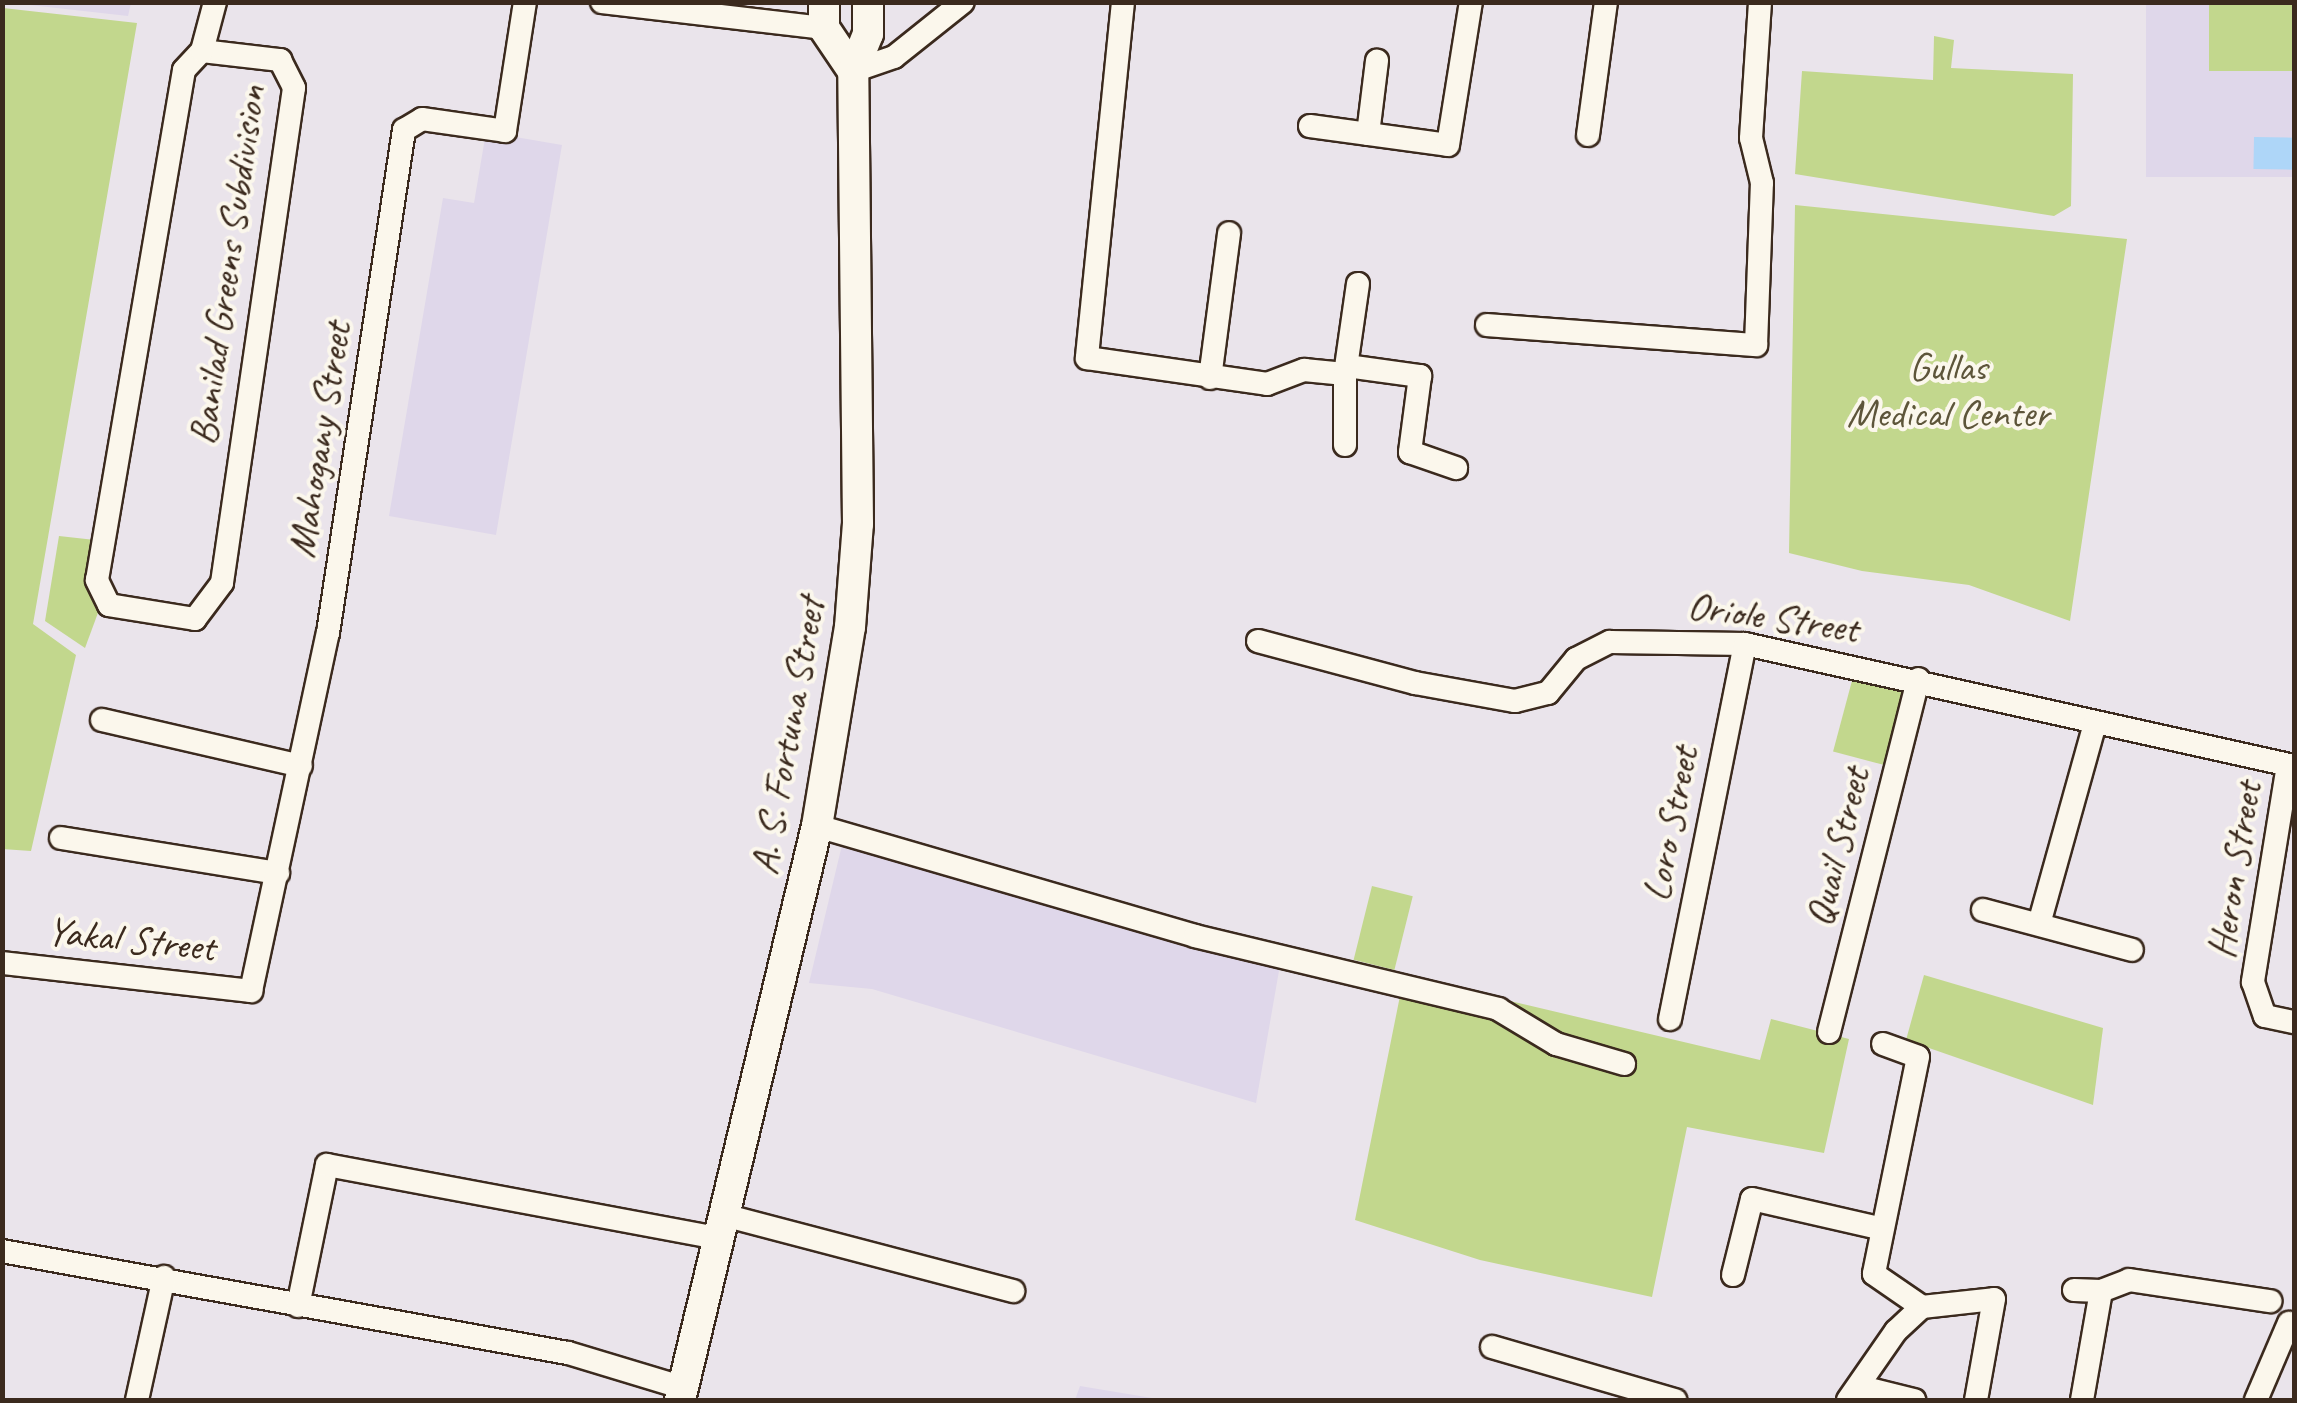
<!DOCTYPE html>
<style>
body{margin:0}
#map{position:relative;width:2297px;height:1403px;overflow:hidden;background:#eae4eb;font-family:Caveat,sans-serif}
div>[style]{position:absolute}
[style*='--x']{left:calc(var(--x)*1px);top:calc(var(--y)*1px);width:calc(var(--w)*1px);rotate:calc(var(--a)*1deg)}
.built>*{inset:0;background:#dfd7ea;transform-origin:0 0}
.green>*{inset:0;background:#c2d78d;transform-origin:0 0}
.water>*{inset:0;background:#aed6f8;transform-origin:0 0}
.roads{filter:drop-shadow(2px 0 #3b2a1e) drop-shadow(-2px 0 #3b2a1e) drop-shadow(0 2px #3b2a1e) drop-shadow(0 -2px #3b2a1e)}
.minor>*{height:22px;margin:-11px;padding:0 11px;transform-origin:11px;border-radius:11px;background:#fbf7ec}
.secondary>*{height:30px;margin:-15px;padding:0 15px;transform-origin:15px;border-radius:15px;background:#fbf7ec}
span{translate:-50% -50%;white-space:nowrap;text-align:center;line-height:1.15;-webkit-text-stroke:8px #fbf7ec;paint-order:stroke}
.street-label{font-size:40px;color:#3b2a1e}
.park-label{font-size:40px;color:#5d553a}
.frame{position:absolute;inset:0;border:5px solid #3b2a1e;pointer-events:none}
</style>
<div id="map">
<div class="built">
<div style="clip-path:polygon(3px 2px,131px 2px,131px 3px,128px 16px)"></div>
<div style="left:2146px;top:3px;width:148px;height:174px"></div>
<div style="clip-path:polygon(486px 132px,562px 145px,496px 535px,389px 516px,443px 198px,474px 203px)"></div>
<div style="clip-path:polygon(842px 845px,1280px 965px,1256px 1103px,872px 989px,809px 983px)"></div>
<div style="clip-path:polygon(1080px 1386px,1164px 1400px,1075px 1400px)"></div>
</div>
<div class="green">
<div style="left:2209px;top:3px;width:85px;height:68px"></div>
<div style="clip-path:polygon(3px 8px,137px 23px,33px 624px,76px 655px,31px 851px,2px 849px)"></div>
<div style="clip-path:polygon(1934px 36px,1954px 40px,1951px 68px,2073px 74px,2071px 206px,2054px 216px,1795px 174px,1802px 71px,1933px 80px)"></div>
<div style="clip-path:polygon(1795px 205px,2127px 239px,2070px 621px,1969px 585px,1862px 571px,1789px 553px)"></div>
<div style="clip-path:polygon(59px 536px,95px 540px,102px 602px,85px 648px,45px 621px)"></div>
<div style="left:1853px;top:677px;width:52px;height:77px;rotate:15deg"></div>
<div style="left:1372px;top:886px;width:42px;height:76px;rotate:14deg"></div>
<div style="clip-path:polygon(1924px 975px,2103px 1028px,2093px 1105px,1906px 1040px)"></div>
<div style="clip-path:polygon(1404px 976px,1760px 1060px,1771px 1019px,1849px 1039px,1824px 1153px,1687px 1127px,1652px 1297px,1480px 1260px,1355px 1220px)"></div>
</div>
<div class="water">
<div style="left:2254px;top:137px;width:40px;height:32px;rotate:1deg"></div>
</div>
<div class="roads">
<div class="minor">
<div style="--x:602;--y:2;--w:224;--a:6.7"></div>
<div style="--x:1123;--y:2;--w:358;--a:95.8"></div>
<div style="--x:1087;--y:358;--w:182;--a:8.2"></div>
<div style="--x:1267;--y:384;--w:40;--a:-21"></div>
<div style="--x:1304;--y:370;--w:41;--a:5.6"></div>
<div style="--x:202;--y:51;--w:79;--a:6.6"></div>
<div style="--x:280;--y:60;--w:31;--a:63"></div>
<div style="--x:294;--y:88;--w:500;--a:98.28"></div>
<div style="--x:222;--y:583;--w:45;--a:126.9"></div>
<div style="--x:195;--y:619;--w:87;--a:-170.8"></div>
<div style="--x:109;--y:605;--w:28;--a:-116"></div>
<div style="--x:97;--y:580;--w:517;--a:-80.32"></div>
<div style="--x:184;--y:70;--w:26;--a:-47"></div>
<div style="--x:202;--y:51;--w:51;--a:-75.1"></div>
<div style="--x:853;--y:71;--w:43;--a:-18.9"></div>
<div style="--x:894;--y:57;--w:88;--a:-38.6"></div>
<div style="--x:1310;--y:126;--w:139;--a:7.8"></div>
<div style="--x:1448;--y:145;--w:145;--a:-80.9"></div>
<div style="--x:1368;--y:134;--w:74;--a:-83"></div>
<div style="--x:1588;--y:135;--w:134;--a:-82.3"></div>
<div style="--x:1487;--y:325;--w:270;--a:4.3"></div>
<div style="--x:1756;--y:345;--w:162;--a:-87.9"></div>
<div style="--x:1762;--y:183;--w:46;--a:-103.7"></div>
<div style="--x:1751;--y:138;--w:136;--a:-86.2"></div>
<div style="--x:1347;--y:366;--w:74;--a:7.8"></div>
<div style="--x:1420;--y:376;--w:77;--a:97.5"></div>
<div style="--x:1410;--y:452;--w:49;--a:19.2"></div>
<div style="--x:1210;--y:378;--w:146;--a:-82.5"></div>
<div style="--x:1345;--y:445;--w:71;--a:-90"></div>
<div style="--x:1345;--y:374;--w:91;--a:-81.8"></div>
<div style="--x:1258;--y:641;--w:163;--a:15"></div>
<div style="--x:1415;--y:683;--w:102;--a:10.2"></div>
<div style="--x:1515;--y:701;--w:34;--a:-14"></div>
<div style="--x:1548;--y:693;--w:44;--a:-50.5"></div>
<div style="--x:1576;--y:659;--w:38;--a:-27"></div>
<div style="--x:1610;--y:642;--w:135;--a:0.8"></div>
<div style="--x:1745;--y:644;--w:562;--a:12.53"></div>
<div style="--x:102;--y:720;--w:204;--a:13"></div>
<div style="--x:2288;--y:765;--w:220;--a:99.2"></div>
<div style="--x:2253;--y:982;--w:36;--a:71"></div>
<div style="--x:2265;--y:1016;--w:30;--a:12"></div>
<div style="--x:817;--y:826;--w:394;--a:16.2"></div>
<div style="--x:1195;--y:936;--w:312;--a:13.5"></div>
<div style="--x:1498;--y:1009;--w:68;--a:31.1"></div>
<div style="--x:1556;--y:1044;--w:71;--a:16.4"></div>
<div style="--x:61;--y:838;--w:220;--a:9.2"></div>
<div style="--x:1983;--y:910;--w:154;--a:15"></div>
<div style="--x:2039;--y:924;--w:209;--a:-74.4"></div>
<div style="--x:2;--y:963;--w:251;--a:6.4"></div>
<div style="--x:251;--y:991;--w:366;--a:-77.9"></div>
<div style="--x:328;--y:633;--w:509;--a:-81.41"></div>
<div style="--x:404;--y:130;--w:21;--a:-31"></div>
<div style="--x:422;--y:119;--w:84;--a:8.2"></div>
<div style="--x:505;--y:131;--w:131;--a:-81.2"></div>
<div style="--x:1670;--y:1019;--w:382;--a:-78.7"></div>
<div style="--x:1829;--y:1032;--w:364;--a:-75.8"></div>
<div style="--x:1883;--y:1044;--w:37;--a:20"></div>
<div style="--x:1918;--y:1057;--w:221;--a:101.5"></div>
<div style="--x:1874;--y:1274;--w:58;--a:34.5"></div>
<div style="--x:727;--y:1216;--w:296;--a:14.7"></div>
<div style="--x:2;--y:1251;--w:575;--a:10.22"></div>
<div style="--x:568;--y:1353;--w:121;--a:16.8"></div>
<div style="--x:1733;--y:1275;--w:78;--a:-76"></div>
<div style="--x:1752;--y:1199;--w:130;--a:12.9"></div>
<div style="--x:2074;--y:1290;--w:27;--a:2"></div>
<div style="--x:298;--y:1306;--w:144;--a:-78.4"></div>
<div style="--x:327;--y:1165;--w:401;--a:10.6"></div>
<div style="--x:1492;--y:1347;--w:191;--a:16.2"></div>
<div style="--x:1861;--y:1387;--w:55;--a:13.8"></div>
<div style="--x:137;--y:1400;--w:126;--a:-77.6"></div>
<div style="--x:1848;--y:1400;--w:84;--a:-55.2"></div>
<div style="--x:1896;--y:1331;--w:35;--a:-43"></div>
<div style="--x:1922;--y:1307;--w:72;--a:-6.3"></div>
<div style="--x:1994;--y:1299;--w:103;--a:100.1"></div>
<div style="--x:2082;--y:1400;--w:111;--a:-80.1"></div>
<div style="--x:2101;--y:1291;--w:30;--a:-21"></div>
<div style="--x:2129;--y:1280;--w:143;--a:8.5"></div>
<div style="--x:2256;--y:1400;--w:84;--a:-66.8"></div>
</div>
<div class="secondary">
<div style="--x:824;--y:2;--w:26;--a:90"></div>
<div style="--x:824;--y:28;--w:52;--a:56"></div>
<div style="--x:680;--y:1400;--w:590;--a:-76.58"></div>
<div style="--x:817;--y:826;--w:202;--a:-80.6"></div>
<div style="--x:850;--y:627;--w:103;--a:-85.6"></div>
<div style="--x:858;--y:524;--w:453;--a:-90.6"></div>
<div style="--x:853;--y:71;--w:40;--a:-68"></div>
<div style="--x:868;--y:34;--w:32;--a:-90"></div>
</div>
</div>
<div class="street-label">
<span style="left:227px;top:265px;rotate:-82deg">Banilad Greens Subdivision</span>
<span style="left:319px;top:440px;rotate:-81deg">Mahogany Street</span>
<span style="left:1773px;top:617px;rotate:8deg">Oriole Street</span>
<span style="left:787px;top:736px;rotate:-80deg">A. S. Fortuna Street</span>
<span style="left:1670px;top:824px;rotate:-79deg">Loro Street</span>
<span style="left:1837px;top:847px;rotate:-76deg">Quail Street</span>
<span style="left:2234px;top:870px;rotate:-81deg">Heron Street</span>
<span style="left:131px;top:939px;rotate:6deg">Yakal Street</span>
</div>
<div class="park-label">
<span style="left:1948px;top:390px">Gullas<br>Medical Center</span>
</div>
<div class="frame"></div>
</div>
